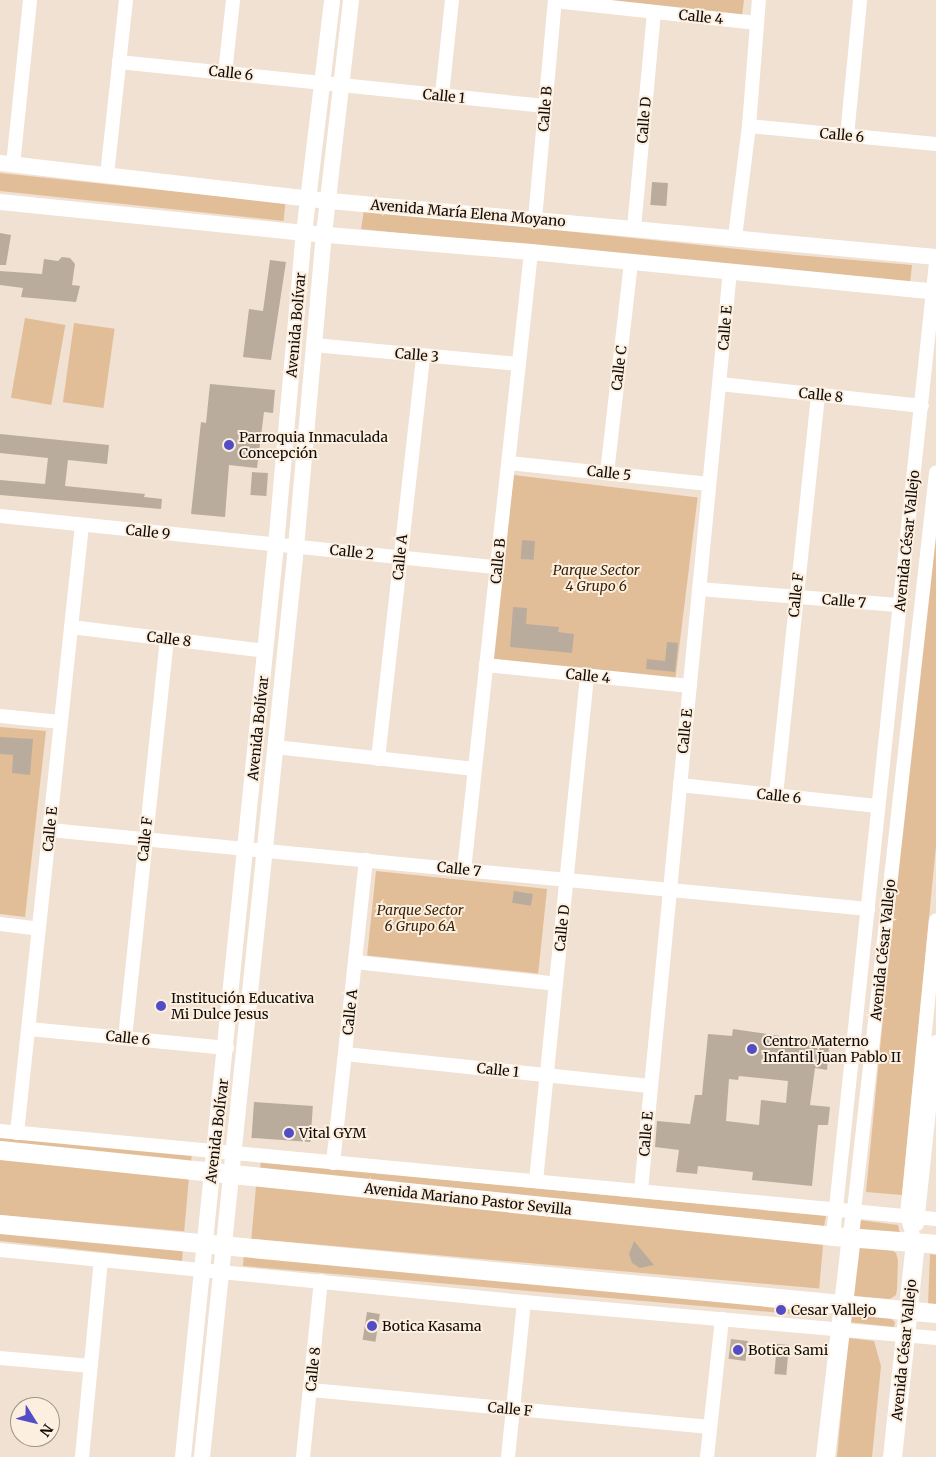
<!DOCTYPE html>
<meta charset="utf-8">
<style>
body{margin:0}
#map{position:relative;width:936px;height:1457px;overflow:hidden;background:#f0e1d2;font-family:Merriweather,serif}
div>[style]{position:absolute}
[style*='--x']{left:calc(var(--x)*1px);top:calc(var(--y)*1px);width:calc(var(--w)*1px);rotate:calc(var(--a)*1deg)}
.green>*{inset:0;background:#e2be98;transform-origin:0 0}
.building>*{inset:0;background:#baac9d;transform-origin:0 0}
.minor>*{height:14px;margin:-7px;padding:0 7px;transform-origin:7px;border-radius:7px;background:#fff}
.tertiary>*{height:16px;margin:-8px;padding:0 8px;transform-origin:8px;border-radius:8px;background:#fff}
.secondary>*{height:19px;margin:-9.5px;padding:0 9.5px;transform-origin:9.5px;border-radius:9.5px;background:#fff}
.dots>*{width:14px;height:14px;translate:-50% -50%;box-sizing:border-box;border:2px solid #fdefdf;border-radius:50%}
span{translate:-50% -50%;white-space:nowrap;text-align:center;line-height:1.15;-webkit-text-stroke:4px #fdefdf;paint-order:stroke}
.street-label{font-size:14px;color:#100b07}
.poi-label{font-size:14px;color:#100b07}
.left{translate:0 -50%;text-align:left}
.park-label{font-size:14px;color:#39240a;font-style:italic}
.north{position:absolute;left:10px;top:1397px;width:50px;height:50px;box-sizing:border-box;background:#fdefdf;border:1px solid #9e9489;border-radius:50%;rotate:126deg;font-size:14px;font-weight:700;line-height:20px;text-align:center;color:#100b07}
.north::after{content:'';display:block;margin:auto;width:18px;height:22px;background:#524dc4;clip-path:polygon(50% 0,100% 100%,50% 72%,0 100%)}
</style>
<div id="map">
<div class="green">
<div style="clip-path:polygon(595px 0,744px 0,742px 16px)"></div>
<div style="left:0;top:173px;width:287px;height:18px;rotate:6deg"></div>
<div style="clip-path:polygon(364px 210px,796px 255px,912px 265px,910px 284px,361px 229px)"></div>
<div style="left:25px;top:318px;width:41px;height:81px;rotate:10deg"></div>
<div style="left:74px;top:323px;width:41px;height:80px;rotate:8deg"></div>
<div style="left:514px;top:475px;width:185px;height:186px;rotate:7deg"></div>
<div style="clip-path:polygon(936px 476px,936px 846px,902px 1195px,866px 1192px)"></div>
<div style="clip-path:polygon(0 727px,46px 731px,25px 917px,0 914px)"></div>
<div style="left:376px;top:871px;width:172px;height:85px;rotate:6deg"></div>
<div style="left:0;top:1133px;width:193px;height:10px;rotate:6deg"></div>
<div style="left:0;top:1157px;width:190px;height:58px;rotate:5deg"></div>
<div style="clip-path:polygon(261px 1160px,428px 1178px,826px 1216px,824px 1226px,260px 1169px)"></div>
<div style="left:256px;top:1186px;width:570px;height:53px;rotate:5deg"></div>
<div style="clip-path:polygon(859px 1220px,898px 1225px,900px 1234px,854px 1229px)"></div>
<div style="clip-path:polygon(0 1231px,183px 1248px,182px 1261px,0 1241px)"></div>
<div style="clip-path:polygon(860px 1247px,893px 1251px,896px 1253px,898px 1260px,897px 1289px,896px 1295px,890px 1299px,853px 1296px,858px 1248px)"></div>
<div style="left:244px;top:1253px;width:576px;height:13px;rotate:5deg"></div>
<div style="clip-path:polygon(930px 1254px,936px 1255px,936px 1306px,928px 1305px)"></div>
<div style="clip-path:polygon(856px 1313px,888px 1316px,895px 1322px,894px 1327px,848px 1322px,848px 1317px)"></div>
<div style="clip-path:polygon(848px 1338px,874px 1341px,881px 1366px,872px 1457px,837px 1457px)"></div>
</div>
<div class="building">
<div style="left:652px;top:182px;width:16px;height:23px;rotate:4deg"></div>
<div style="clip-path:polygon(0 233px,11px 235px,6px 265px,0 265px)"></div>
<div style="clip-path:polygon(62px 257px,70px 258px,75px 264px,72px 285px,80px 286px,76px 302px,21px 297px,23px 288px,0 285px,0 271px,42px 274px,44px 259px,58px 261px)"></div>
<div style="clip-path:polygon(270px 260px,286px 262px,271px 360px,243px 357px,249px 309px,263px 311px)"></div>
<div style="clip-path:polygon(210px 384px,275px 390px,273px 413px,264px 412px,257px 468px,229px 465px,225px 517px,191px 514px,201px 422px,206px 423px)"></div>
<div style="clip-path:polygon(0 434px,109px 445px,107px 464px,68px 460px,65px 486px,145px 494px,144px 497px,162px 499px,161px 509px,0 495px,0 480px,45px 484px,48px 458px,0 453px)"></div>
<div style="left:252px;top:472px;width:16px;height:23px;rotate:4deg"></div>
<div style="left:522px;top:540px;width:13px;height:19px;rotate:4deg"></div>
<div style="clip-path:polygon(513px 607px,527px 608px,526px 624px,559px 627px,558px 632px,574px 634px,572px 653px,510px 647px)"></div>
<div style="clip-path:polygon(667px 642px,678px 643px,675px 672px,646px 669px,647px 659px,665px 661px)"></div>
<div style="clip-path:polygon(0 737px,33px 739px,30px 775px,12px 773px,13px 755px,0 754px)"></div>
<div style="left:514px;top:891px;width:19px;height:12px;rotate:9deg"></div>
<div style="clip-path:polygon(evenodd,733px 1029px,821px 1042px,820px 1047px,829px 1048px,827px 1070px,815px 1068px,810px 1105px,830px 1107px,828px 1125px,818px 1125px,812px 1186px,752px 1180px,753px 1172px,698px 1166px,697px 1174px,676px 1172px,679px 1150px,655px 1147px,657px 1121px,690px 1124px,695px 1095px,702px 1095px,708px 1034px,732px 1036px,733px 1029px,739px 1076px,788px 1081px,786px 1103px,761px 1100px,759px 1125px,726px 1121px,729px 1079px,738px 1080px,739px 1076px)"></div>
<div style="left:254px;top:1102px;width:59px;height:36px;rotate:4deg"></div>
<div style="clip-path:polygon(634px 1241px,654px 1265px,640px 1268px,632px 1263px,629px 1254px)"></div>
<div style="left:367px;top:1312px;width:13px;height:28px;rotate:9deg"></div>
<div style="left:731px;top:1339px;width:17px;height:20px;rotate:7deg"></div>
<div style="left:777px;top:1344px;width:12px;height:30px;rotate:5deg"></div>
</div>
<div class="minor">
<div style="--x:555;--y:1;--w:203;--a:6.2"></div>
<div style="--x:119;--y:62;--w:428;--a:5.9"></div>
<div style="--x:225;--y:73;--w:73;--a:-83.7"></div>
<div style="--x:442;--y:95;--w:96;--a:-84"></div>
<div style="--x:749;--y:126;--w:188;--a:5.5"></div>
<div style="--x:847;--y:136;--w:137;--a:-84.5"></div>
<div style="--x:13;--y:165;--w:166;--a:-84.1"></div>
<div style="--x:107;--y:175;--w:176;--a:-83.8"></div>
<div style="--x:535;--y:219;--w:220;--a:-84.8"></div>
<div style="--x:634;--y:228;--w:217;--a:-84.7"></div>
<div style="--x:735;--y:237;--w:112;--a:-82.8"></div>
<div style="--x:749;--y:126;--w:126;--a:-85.5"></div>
<div style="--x:314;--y:345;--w:206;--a:5.3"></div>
<div style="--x:720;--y:384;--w:203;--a:6.2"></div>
<div style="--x:509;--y:463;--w:201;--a:6"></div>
<div style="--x:607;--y:473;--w:212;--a:-83.5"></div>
<div style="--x:0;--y:516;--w:500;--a:5.9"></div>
<div style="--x:699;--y:589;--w:202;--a:4.6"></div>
<div style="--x:71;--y:627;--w:196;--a:7"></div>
<div style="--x:486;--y:665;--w:205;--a:5.9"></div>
<div style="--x:0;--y:716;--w:61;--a:5.6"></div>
<div style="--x:275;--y:747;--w:201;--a:6.3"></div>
<div style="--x:378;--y:759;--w:406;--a:-83.6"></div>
<div style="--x:680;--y:785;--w:199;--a:6.1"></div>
<div style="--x:776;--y:795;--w:402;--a:-84"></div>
<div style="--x:50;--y:830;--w:822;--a:5.52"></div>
<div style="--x:464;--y:870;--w:622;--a:-83.81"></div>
<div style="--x:0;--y:924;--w:39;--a:7"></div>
<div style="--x:355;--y:962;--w:202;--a:6.2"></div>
<div style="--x:29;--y:1029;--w:199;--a:5.5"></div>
<div style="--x:125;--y:1038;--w:401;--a:-84"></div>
<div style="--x:345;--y:1054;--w:308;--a:6"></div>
<div style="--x:0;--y:1131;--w:940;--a:5.37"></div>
<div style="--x:17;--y:1133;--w:611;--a:-83.9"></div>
<div style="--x:333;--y:1163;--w:305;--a:-83.8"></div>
<div style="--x:536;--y:1181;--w:508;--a:-84.23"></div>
<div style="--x:641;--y:1190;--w:923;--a:-84.47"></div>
<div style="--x:854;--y:1210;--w:742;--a:-83.65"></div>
<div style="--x:917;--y:1224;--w:183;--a:-84"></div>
<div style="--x:833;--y:1236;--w:978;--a:-83.96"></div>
<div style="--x:915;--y:1242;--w:28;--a:-107"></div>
<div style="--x:907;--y:1215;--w:296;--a:-84.4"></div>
<div style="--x:0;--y:1250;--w:527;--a:5.67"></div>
<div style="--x:524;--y:1302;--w:414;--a:5"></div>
<div style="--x:0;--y:1358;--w:91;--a:5"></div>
<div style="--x:311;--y:1390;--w:401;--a:5.3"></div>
<div style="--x:82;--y:1457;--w:198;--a:-84.5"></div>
<div style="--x:303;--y:1457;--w:177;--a:-84.2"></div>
<div style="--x:508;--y:1457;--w:156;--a:-84.1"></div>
<div style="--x:707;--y:1457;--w:139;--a:-83.8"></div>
</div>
<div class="tertiary">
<div style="--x:0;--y:163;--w:311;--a:6.6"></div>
<div style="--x:309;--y:199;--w:630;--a:5.29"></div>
<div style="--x:0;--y:202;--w:306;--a:5.8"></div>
<div style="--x:304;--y:233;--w:228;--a:4.8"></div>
<div style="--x:531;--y:252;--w:407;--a:5.6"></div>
<div style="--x:851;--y:1237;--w:27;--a:-84"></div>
<div style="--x:183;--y:1457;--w:917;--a:-84.18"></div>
<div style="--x:276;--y:545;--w:313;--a:-84.9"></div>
<div style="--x:304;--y:233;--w:235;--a:-83.1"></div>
<div style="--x:202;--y:1457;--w:915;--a:-84.1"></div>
<div style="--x:296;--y:547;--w:314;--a:-84.9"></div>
<div style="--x:324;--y:234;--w:236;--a:-83.4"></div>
</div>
<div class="secondary">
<div style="--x:0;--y:1150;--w:837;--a:5.89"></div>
<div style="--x:833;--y:1236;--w:103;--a:4.4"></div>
<div style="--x:0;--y:1224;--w:940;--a:5.43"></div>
<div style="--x:825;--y:1457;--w:222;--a:-83.3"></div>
<div style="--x:892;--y:1457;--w:216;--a:-83.9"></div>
</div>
<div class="dots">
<div style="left:229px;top:445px;background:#524dc4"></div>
<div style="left:161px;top:1006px;background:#524dc4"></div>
<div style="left:752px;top:1049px;background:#524dc4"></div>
<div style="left:289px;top:1133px;background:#524dc4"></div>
<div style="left:781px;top:1310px;background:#524dc4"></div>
<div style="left:372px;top:1326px;background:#524dc4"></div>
<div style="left:738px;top:1350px;background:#524dc4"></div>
</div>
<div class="street-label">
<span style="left:701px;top:17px;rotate:6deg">Calle 4</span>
<span style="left:231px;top:73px;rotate:6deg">Calle 6</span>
<span style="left:444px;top:96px;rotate:6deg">Calle 1</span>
<span style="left:545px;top:109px;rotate:-85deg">Calle B</span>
<span style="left:644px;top:120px;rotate:-85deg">Calle D</span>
<span style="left:842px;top:135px;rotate:5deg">Calle 6</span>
<span style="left:468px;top:213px;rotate:5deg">Avenida María Elena Moyano</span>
<span style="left:296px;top:325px;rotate:-85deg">Avenida Bolívar</span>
<span style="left:725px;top:328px;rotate:-85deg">Calle E</span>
<span style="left:417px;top:355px;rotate:5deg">Calle 3</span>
<span style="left:619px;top:368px;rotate:-83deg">Calle C</span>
<span style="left:821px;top:395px;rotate:6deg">Calle 8</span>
<span style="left:609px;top:473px;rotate:6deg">Calle 5</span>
<span style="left:148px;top:532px;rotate:6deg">Calle 9</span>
<span style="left:907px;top:541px;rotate:-84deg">Avenida César Vallejo</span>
<span style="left:352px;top:552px;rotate:6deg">Calle 2</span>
<span style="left:400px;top:557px;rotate:-84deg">Calle A</span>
<span style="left:498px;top:561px;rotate:-84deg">Calle B</span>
<span style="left:796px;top:595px;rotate:-84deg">Calle F</span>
<span style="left:844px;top:601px;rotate:5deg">Calle 7</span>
<span style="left:169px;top:639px;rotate:7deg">Calle 8</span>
<span style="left:588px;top:676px;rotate:6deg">Calle 4</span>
<span style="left:258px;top:728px;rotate:-84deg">Avenida Bolívar</span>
<span style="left:685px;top:731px;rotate:-84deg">Calle E</span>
<span style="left:779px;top:796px;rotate:6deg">Calle 6</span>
<span style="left:50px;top:829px;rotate:-84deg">Calle E</span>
<span style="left:145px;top:839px;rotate:-84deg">Calle F</span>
<span style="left:459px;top:869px;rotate:6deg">Calle 7</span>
<span style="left:562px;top:928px;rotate:-84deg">Calle D</span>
<span style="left:883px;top:950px;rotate:-84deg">Avenida César Vallejo</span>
<span style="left:350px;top:1012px;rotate:-84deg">Calle A</span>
<span style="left:128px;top:1038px;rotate:6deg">Calle 6</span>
<span style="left:498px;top:1070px;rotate:6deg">Calle 1</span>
<span style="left:217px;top:1131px;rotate:-83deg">Avenida Bolívar</span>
<span style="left:646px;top:1134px;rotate:-85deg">Calle E</span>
<span style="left:468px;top:1199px;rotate:6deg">Avenida Mariano Pastor Sevilla</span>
<span style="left:904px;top:1350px;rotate:-84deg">Avenida César Vallejo</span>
<span style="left:313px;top:1369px;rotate:-84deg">Calle 8</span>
<span style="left:510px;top:1409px;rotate:5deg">Calle F</span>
</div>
<div class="poi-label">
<span class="left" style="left:239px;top:445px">Parroquia Inmaculada<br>Concepción</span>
<span class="left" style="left:171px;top:1006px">Institución Educativa<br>Mi Dulce Jesus</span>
<span class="left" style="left:763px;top:1049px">Centro Materno<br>Infantil Juan Pablo II</span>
<span class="left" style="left:299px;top:1133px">Vital GYM</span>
<span class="left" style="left:791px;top:1310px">Cesar Vallejo</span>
<span class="left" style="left:382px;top:1326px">Botica Kasama</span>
<span class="left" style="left:748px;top:1350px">Botica Sami</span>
</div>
<div class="park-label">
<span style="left:596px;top:578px">Parque Sector<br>4 Grupo 6</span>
<span style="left:420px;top:918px">Parque Sector<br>6 Grupo 6A</span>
</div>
<div class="north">N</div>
</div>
